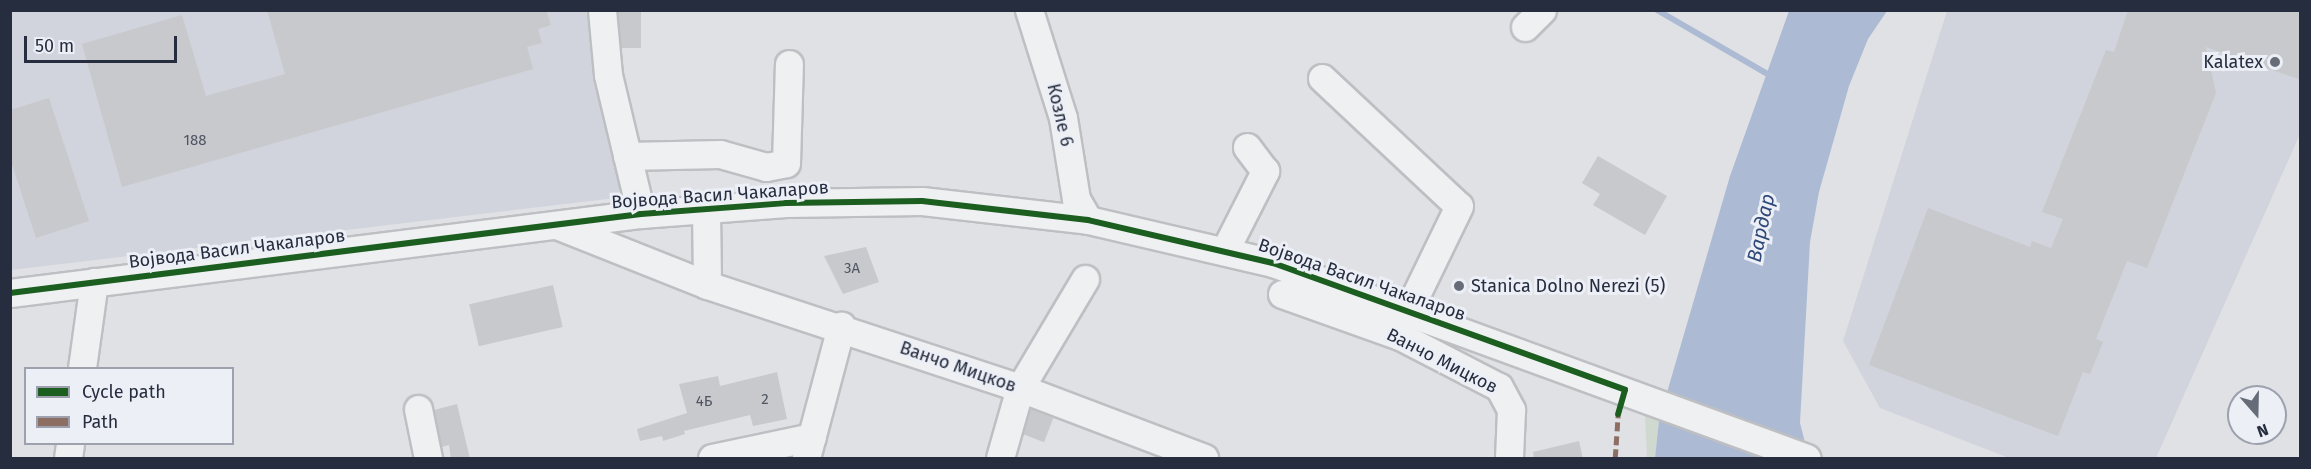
<!DOCTYPE html>
<meta charset="utf-8">
<style>
body{margin:0}
#map{position:relative;width:2311px;height:469px;overflow:hidden;background:#e0e1e5;font-family:"Fira Sans",sans-serif}
div>[style]{position:absolute}
[style*='--x']{left:calc(var(--x)*1px);top:calc(var(--y)*1px);width:calc(var(--w)*1px);rotate:calc(var(--a)*1deg)}
.built>*{inset:0;background:#d1d4dc}
.green>*{inset:0;background:#cfd9d0}
.water>*{inset:0;background:#acbbd3}
.stream>*{height:6px;margin:-3px;padding:0 3px;transform-origin:3px;border-radius:3px;background:#acbbd3}
.building>*{inset:0;background:#c8c9cd;transform-origin:0 0}
.roads{filter:drop-shadow(2px 0 #bebfc3) drop-shadow(-2px 0 #bebfc3) drop-shadow(0 2px #bebfc3) drop-shadow(0 -2px #bebfc3)}
.minor>*{height:27px;margin:-13.5px;padding:0 13.5px;transform-origin:13.5px;border-radius:13.5px;background:#eff0f2}
.quiet>*{height:4.5px;margin-top:-2.25px;transform-origin:0;background:repeating-linear-gradient(90deg,#8d6e63 0 9px,transparent 0 13.5px)}
.cycleway>*{height:6px;margin:-3px;padding:0 3px;transform-origin:3px;border-radius:3px;background:#1b5e20}
.dots>*{width:16px;height:16px;translate:-50% -50%;box-sizing:border-box;border:3px solid #eceff6;border-radius:50%}
span{translate:-50% -50%;white-space:nowrap;text-align:center;line-height:1.15;-webkit-text-stroke:6px #eceff6;paint-order:stroke}
.number-label{font-size:15px;color:#4f5563}
.number-label span{-webkit-text-stroke-width:0}
.poi-label{font-size:18px;color:#262d3f}
.right{translate:-100% -50%;text-align:right}
.left{translate:0 -50%;text-align:left}
.street-label{font-size:18px;color:#262d3f}
.water-label{font-size:20px;color:#2d4776;font-style:italic}
.frame{position:absolute;inset:0;border:12px solid #262d3f;pointer-events:none}
.legend{position:absolute;left:24px;top:367px;width:210px;height:78px;box-sizing:border-box;background:#eceff6;border:2px solid #9da1ad;margin:0;padding:8px 10px;list-style:none;font-size:18px;color:#262d3f}
.legend li{display:flex;align-items:center;gap:12px;height:30px}
.legend b{width:30px;border:2px solid #9da1ad}
.north{position:absolute;left:2227px;top:385px;width:60px;height:60px;box-sizing:border-box;background:#eceff6;border:2px solid #9da1ad;border-radius:50%;rotate:160deg;font-size:16px;font-weight:700;line-height:24px;text-align:center;color:#262d3f}
.north::after{content:'';display:block;margin:auto;width:21px;height:27px;background:#676c79;clip-path:polygon(50% 0,100% 100%,50% 72%,0 100%)}
.scale{position:absolute;left:24px;top:36px;width:153px;height:27px;box-sizing:border-box;border:3px solid #262d3f;border-top:0;padding-left:8px;font-size:18px;line-height:21px;white-space:nowrap;color:#262d3f;-webkit-text-stroke:4px #eceff6;paint-order:stroke}
</style>
<div id="map">
<div class="built">
<div style="clip-path:polygon(10px 11px,593px 11px,622px 187px,616px 198px,11px 270px)"></div>
<div style="clip-path:polygon(1947px 11px,2300px 11px,2300px 134px,2156px 458px,2009px 458px,1880px 408px,1843px 341px)"></div>
</div>
<div class="green">
<div style="clip-path:polygon(1645px 415px,1659px 420px,1655px 458px,1647px 458px)"></div>
</div>
<div class="water">
<div style="clip-path:polygon(1789px 11px,1887px 11px,1868px 39px,1849px 86px,1819px 192px,1810px 242px,1800px 423px,1809px 458px,1655px 458px,1659px 420px,1730px 176px)"></div>
</div>
<div class="stream">
<div style="--x:1657;--y:10;--w:132;--a:30.1"></div>
</div>
<div class="building">
<div style="clip-path:polygon(267px 10px,546px 10px,551px 25px,538px 29px,542px 43px,527px 47px,533px 69px,122px 187px,82px 44px,182px 15px,206px 96px,285px 74px)"></div>
<div style="left:618px;top:10px;width:23px;height:38px"></div>
<div style="clip-path:polygon(2128px 10px,2301px 10px,2301px 80px,2206px 47px,2216px 93px,2147px 268px,2127px 261px,2096px 339px,2103px 342px,2090px 374px,2083px 372px,2058px 436px,1869px 365px,1928px 208px,2030px 247px,2032px 241px,2051px 248px,2063px 219px,2042px 212px,2106px 50px,2114px 52px)"></div>
<div style="clip-path:polygon(49px 98px,89px 221px,36px 238px,10px 158px,10px 110px)"></div>
<div style="clip-path:polygon(1598px 156px,1667px 196px,1645px 235px,1593px 205px,1600px 194px,1582px 183px)"></div>
<div style="clip-path:polygon(866px 247px,879px 282px,843px 294px,824px 256px)"></div>
<div style="left:553px;top:285px;width:43px;height:86px;rotate:77deg"></div>
<div style="clip-path:polygon(777px 372px,787px 419px,753px 426px,750px 415px,684px 431px,685px 434px,663px 441px,662px 436px,640px 441px,637px 429px,687px 413px,679px 384px,718px 376px,720px 386px)"></div>
<div style="clip-path:polygon(457px 404px,470px 459px,451px 459px,449px 445px,442px 447px,434px 410px)"></div>
<div style="left:1030px;top:409px;width:25px;height:26px;rotate:21deg"></div>
<div style="clip-path:polygon(1579px 441px,1583px 459px,1534px 459px,1533px 452px)"></div>
</div>
<div class="roads">
<div class="minor">
<div style="--x:602;--y:10;--w:65;--a:84.7"></div>
<div style="--x:608;--y:75;--w:143;--a:76.6"></div>
<div style="--x:1029;--y:10;--w:113;--a:72.5"></div>
<div style="--x:1063;--y:118;--w:82;--a:80.9"></div>
<div style="--x:1076;--y:199;--w:24;--a:60"></div>
<div style="--x:1525;--y:27;--w:24;--a:-45"></div>
<div style="--x:1322;--y:78;--w:187;--a:43.1"></div>
<div style="--x:1459;--y:206;--w:117;--a:115.9"></div>
<div style="--x:627;--y:156;--w:93;--a:-1.2"></div>
<div style="--x:720;--y:154;--w:48;--a:15.8"></div>
<div style="--x:766;--y:167;--w:20;--a:-11"></div>
<div style="--x:786;--y:163;--w:99;--a:-88.3"></div>
<div style="--x:706;--y:210;--w:75;--a:89.2"></div>
<div style="--x:559;--y:226;--w:159;--a:21.7"></div>
<div style="--x:707;--y:285;--w:330;--a:18.2"></div>
<div style="--x:1020;--y:388;--w:197;--a:20.8"></div>
<div style="--x:1225;--y:250;--w:89;--a:-63.1"></div>
<div style="--x:1265;--y:171;--w:30;--a:-127"></div>
<div style="--x:10;--y:293;--w:636;--a:-7.14"></div>
<div style="--x:641;--y:214;--w:145;--a:-4.3"></div>
<div style="--x:786;--y:203;--w:136;--a:-0.8"></div>
<div style="--x:922;--y:201;--w:167;--a:6.5"></div>
<div style="--x:1088;--y:220;--w:190;--a:13.1"></div>
<div style="--x:1273;--y:263;--w:568;--a:20.06"></div>
<div style="--x:1282;--y:294;--w:125;--a:19.6"></div>
<div style="--x:1400;--y:336;--w:111;--a:27.3"></div>
<div style="--x:1499;--y:387;--w:26;--a:62"></div>
<div style="--x:1511;--y:410;--w:48;--a:92.4"></div>
<div style="--x:82;--y:368;--w:87;--a:-82.1"></div>
<div style="--x:418;--y:409;--w:50;--a:78.5"></div>
<div style="--x:68;--y:458;--w:14;--a:-82"></div>
<div style="--x:712;--y:458;--w:102;--a:-11.9"></div>
<div style="--x:806;--y:458;--w:137;--a:-75.1"></div>
<div style="--x:1000;--y:458;--w:73;--a:-74.1"></div>
<div style="--x:1020;--y:388;--w:127;--a:-59.2"></div>
</div>
</div>
<div class="quiet">
<div style="--x:1615;--y:458;--w:44;--a:-86.1"></div>
</div>
<div class="cycleway">
<div style="--x:10;--y:293;--w:636;--a:-7.14"></div>
<div style="--x:641;--y:214;--w:145;--a:-4.3"></div>
<div style="--x:786;--y:203;--w:136;--a:-0.8"></div>
<div style="--x:922;--y:201;--w:167;--a:6.5"></div>
<div style="--x:1088;--y:220;--w:190;--a:13.1"></div>
<div style="--x:1273;--y:263;--w:374;--a:19.8"></div>
<div style="--x:1625;--y:390;--w:25;--a:106"></div>
</div>
<div class="dots">
<div style="left:2275px;top:62px;background:#676c79"></div>
<div style="left:1459px;top:286px;background:#676c79"></div>
</div>
<div class="number-label">
<span style="left:195px;top:141px">188</span>
<span style="left:852px;top:269px">3A</span>
<span style="left:765px;top:400px">2</span>
<span style="left:704px;top:402px">4Б</span>
</div>
<div class="poi-label">
<span class="right" style="left:2263px;top:62px">Kalatex</span>
<span class="left" style="left:1471px;top:286px">Stanica Dolno Nerezi (5)</span>
</div>
<div class="street-label">
<span style="left:1060px;top:115px;rotate:77deg">Козле 6</span>
<span style="left:720px;top:195px;rotate:-4deg">Војвода Васил Чакаларов</span>
<span style="left:237px;top:249px;rotate:-7deg">Војвода Васил Чакаларов</span>
<span style="left:1362px;top:280px;rotate:19deg">Војвода Васил Чакаларов</span>
<span style="left:1442px;top:361px;rotate:27deg">Ванчо Мицков</span>
<span style="left:958px;top:367px;rotate:19deg">Ванчо Мицков</span>
</div>
<div class="water-label">
<span style="left:1761px;top:228px;rotate:-78deg">Вардар</span>
</div>
<div class="frame"></div>
<ul class="legend">
<li><b style="height:8px;background:#1b5e20"></b>Cycle path</li>
<li><b style="height:8px;background:#8d6e63"></b>Path</li>
</ul>
<div class="north">N</div>
<div class="scale">50 m</div>
</div>
